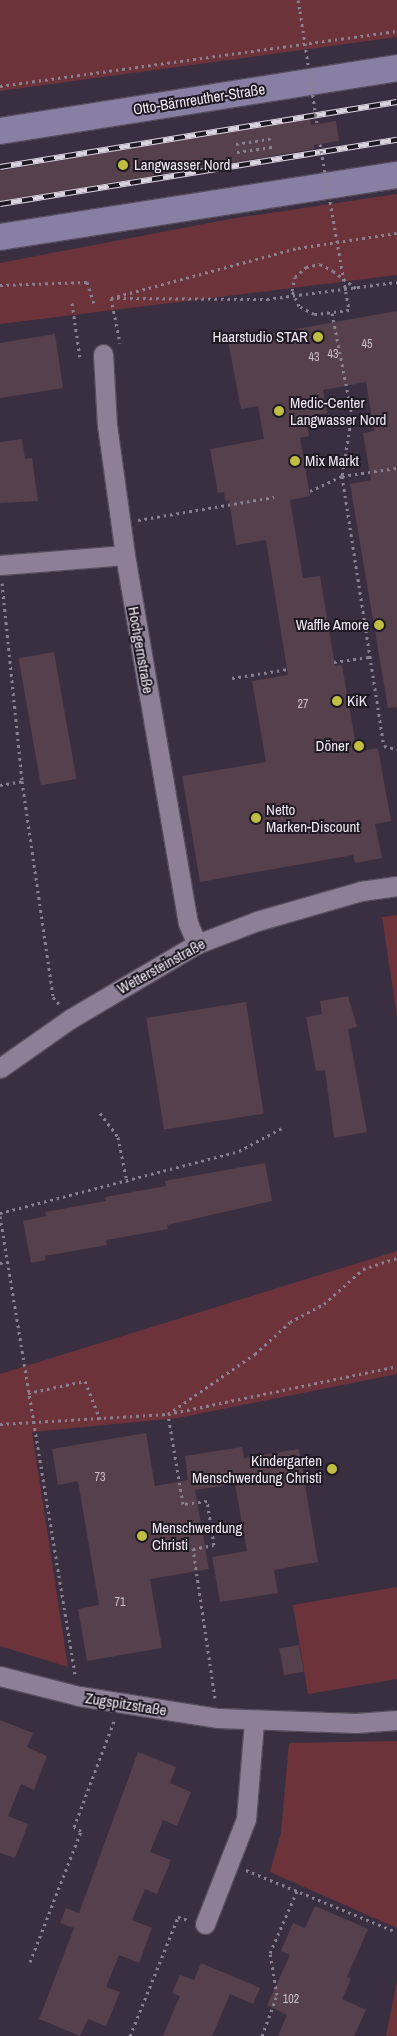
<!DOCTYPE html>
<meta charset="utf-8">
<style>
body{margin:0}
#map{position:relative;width:397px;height:2036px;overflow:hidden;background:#3a2f41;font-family:"Archivo Narrow",sans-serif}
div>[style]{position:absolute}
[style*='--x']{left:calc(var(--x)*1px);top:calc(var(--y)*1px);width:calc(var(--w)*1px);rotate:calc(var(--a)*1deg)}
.green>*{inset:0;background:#6d333a}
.building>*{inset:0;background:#55404c;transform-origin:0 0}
.path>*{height:3px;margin-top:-1.5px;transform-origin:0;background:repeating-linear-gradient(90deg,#8a8190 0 2.5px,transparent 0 6.5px)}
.roads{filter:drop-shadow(1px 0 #574e5d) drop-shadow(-1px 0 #574e5d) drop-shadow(0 1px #574e5d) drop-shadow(0 -1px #574e5d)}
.minor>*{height:19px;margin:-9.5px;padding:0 9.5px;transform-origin:9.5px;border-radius:9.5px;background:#8d8096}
.secondary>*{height:26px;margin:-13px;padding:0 13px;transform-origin:13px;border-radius:13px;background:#877fa4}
.rail>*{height:5.5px;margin-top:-2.75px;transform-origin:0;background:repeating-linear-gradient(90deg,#1e1922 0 11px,#dbd3e0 0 22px);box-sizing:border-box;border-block:1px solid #dbd3e0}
.path-bridge>*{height:3px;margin-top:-1.5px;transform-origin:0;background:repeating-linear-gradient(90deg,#8a8190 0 2.5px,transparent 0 6.5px)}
.dots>*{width:14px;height:14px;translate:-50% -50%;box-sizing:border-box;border:2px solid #1e1922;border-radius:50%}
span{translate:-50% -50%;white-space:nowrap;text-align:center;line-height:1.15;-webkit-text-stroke:4px #1e1922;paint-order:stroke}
.number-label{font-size:12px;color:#c9bfcb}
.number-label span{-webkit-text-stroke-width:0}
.street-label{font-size:15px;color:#f0e9f5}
.poi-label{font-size:15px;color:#f0e9f5}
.left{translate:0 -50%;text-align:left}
.right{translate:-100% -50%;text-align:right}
</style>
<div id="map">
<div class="green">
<div style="clip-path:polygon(0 0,397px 0,397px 37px,0 91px)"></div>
<div style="clip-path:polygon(397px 194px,397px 275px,0 324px,0 263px,230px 219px)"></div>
<div style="clip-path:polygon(397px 915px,397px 1017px,382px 917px)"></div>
<div style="clip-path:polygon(397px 1251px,397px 1374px,178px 1418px,32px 1432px,68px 1667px,0 1646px,0 1374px)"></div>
<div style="clip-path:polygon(397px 1587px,397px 1679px,308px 1694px,293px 1605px)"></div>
<div style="clip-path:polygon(397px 1741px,397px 1928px,270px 1872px,281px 1833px,289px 1743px)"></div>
<div style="clip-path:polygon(397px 1981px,397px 2036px,386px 2036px)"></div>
</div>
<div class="building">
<div style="clip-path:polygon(309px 117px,311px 125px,336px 121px,339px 141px,314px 145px,314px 149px,0 201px,0 171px)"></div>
<div style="clip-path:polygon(397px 311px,397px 707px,388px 708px,350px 484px,371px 480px,363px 433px,374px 431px,366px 382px,323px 390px,327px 413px,305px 417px,309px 436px,300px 438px,310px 496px,290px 500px,303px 578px,320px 576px,335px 666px,342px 665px,357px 752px,378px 748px,391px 821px,375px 824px,382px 858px,355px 863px,353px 855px,200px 882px,182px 776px,266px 762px,252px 681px,288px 675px,266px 540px,236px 545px,229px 500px,225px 501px,224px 492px,218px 493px,210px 449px,264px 439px,258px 406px,241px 409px,228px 341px)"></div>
<div style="clip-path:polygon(55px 334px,63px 388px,0 398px,0 343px)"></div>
<div style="clip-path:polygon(22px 439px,25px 459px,32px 458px,38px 501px,0 503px,0 442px)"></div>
<div style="left:54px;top:652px;width:129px;height:36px;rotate:80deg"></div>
<div style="clip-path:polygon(348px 996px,357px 1027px,348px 1029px,367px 1132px,334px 1138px,325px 1070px,316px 1071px,306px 1017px,322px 1014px,320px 1001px)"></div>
<div style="left:246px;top:1002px;width:113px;height:101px;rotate:81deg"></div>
<div style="clip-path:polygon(265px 1163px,272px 1201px,167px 1225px,168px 1229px,106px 1240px,107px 1245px,45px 1256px,46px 1260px,31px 1263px,23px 1221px,46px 1216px,45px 1212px,106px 1201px,105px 1197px,166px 1186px,165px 1181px)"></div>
<div style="clip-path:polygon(146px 1433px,155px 1486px,188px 1480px,185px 1456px,242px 1447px,244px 1458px,299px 1449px,318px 1562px,274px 1570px,278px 1593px,220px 1602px,212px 1557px,247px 1551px,235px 1484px,195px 1490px,209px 1569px,150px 1579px,162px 1648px,87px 1661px,78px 1609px,99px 1605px,78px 1481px,58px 1485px,52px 1449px)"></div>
<div style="left:299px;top:1645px;width:27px;height:20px;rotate:80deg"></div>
<div style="clip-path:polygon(0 1720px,33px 1733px,27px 1747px,47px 1756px,34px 1790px,21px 1784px,8px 1816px,28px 1824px,15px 1858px,0 1853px)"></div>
<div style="clip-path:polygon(138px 1752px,176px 1767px,170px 1783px,191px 1792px,177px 1826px,163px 1820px,150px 1852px,171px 1860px,157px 1894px,145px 1889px,132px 1920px,152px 1928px,139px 1963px,119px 1955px,106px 1987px,120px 1992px,106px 2026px,88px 2019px,80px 2036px,39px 2019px,74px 1928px,60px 1923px,66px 1908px,79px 1913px)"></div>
<div style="clip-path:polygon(315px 1906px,368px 1929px,347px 1977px,351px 1979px,342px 1999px,366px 2010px,354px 2036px,278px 2036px,287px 2015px,267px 2005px,290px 1955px,281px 1951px,293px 1923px,305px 1928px)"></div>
<div style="clip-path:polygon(201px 1963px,260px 1988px,253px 2004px,230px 1994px,212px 2036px,163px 2036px,180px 1996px,172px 1993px,180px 1975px,194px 1980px)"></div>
</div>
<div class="path">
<div style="--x:298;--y:0;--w:11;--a:80"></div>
<div style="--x:0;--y:86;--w:401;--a:-7.9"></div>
<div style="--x:236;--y:144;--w:36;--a:-9"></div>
<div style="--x:237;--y:152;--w:37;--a:-8"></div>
<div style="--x:333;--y:271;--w:30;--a:37"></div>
<div style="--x:0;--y:285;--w:87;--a:-2"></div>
<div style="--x:87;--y:282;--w:22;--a:72"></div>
<div style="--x:111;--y:298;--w:194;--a:-15"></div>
<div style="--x:298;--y:248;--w:100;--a:-8.6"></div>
<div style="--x:111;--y:298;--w:46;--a:78.7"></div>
<div style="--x:117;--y:298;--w:150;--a:0.4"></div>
<div style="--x:267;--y:299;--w:131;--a:-7.5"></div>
<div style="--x:72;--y:303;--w:56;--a:81.7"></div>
<div style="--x:332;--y:313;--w:104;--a:78.9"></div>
<div style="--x:352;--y:415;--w:62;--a:99.3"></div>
<div style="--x:342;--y:476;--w:273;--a:81.2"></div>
<div style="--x:384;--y:746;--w:13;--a:13"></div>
<div style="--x:310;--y:491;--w:35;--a:-25"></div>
<div style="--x:342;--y:476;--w:56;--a:-8.3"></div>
<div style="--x:138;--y:520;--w:138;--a:-9.6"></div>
<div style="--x:2;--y:583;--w:199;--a:84.2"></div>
<div style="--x:22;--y:781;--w:218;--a:81.8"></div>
<div style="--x:53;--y:997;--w:9;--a:49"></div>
<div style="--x:334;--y:662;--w:37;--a:-8"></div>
<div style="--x:232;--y:678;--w:57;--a:-9.1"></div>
<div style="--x:0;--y:785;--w:22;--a:-10"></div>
<div style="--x:100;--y:1113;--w:30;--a:53"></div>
<div style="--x:118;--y:1137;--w:46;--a:78.7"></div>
<div style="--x:0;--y:1213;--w:247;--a:-14.5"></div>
<div style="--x:239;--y:1151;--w:51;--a:-28.1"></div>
<div style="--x:0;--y:1216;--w:466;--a:80.7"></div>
<div style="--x:0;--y:1263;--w:7;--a:-8"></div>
<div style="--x:28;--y:1393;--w:58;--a:-11.9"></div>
<div style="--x:85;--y:1381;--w:41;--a:68.5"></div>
<div style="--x:0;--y:1424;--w:168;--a:-3.4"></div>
<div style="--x:168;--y:1414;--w:234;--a:-11.8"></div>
<div style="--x:215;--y:1698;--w:151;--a:-98.4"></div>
<div style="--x:193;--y:1549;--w:21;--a:-11"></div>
<div style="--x:214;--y:1545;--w:45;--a:-99"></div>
<div style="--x:207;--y:1501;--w:24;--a:173"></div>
<div style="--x:183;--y:1504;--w:91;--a:-99.5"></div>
<div style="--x:168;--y:1414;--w:106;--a:-34.6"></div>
<div style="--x:255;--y:1354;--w:47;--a:-42.4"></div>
<div style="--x:290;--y:1322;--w:38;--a:-28"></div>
<div style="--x:324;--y:1304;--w:52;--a:-41.9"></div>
<div style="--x:363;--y:1269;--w:36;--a:-18"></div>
<div style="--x:246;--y:1870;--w:160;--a:22.4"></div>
<div style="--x:30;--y:1962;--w:141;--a:-68.7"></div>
<div style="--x:81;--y:1831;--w:8;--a:-150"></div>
<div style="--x:74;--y:1827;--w:113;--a:-69.3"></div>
<div style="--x:130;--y:2036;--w:128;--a:-68"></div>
<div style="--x:178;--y:1917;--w:10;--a:17"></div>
<div style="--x:262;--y:2036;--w:44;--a:-69.9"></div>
<div style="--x:277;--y:1995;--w:43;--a:-99.5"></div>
<div style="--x:270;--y:1953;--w:68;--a:-66.5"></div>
</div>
<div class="roads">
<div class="minor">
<div style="--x:103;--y:354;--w:71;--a:86.8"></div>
<div style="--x:107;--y:425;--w:131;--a:82.1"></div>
<div style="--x:125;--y:555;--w:373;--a:80.3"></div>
<div style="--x:188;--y:923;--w:23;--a:67"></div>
<div style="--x:0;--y:565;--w:125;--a:-4.6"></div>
<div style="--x:0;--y:1068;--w:85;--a:-35"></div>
<div style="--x:70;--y:1019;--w:147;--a:-30.6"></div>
<div style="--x:197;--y:944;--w:64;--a:-21"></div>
<div style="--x:257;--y:921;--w:108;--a:-16.1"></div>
<div style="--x:361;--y:891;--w:36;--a:-8"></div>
<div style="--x:0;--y:1676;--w:81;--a:14.2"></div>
<div style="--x:79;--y:1696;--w:141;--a:9"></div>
<div style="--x:218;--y:1718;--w:138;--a:2.1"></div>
<div style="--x:356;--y:1723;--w:41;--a:-4.2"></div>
<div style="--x:205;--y:1924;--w:113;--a:-68.7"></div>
<div style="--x:246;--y:1819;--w:98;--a:-85.3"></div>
</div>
<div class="secondary">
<div style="--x:0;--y:131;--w:402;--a:-9"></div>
<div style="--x:0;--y:237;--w:402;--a:-8.9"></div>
</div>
</div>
<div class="rail">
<div style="--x:0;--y:167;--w:402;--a:-9.3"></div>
<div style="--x:0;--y:204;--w:402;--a:-9.2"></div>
</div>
<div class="path-bridge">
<div style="--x:300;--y:11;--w:114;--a:81.4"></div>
<div style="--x:320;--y:144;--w:169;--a:80.1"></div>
<div style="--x:349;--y:310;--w:35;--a:173"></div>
<div style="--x:314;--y:314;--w:17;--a:-152"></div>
<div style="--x:299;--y:306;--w:17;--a:-115"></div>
<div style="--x:292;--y:291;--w:14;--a:-78"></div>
<div style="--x:295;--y:277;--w:15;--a:-42"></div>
<div style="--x:306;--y:267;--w:14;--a:-12"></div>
<div style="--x:320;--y:264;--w:15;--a:28"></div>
</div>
<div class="dots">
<div style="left:123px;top:165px;background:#c0be41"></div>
<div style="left:318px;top:337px;background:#c0be41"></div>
<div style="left:279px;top:411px;background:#c0be41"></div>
<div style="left:295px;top:461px;background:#c0be41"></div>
<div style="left:379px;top:625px;background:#c0be41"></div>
<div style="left:337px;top:701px;background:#c0be41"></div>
<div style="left:359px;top:746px;background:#c0be41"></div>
<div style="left:256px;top:818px;background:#c0be41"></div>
<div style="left:332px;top:1469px;background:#c0be41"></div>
<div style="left:142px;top:1536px;background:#c0be41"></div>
</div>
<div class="number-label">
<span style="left:367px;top:345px">45</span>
<span style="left:333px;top:355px">43</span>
<span style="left:314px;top:358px">43</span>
<span style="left:303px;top:705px">27</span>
<span style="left:100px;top:1478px">73</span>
<span style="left:120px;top:1603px">71</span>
<span style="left:291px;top:2000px">102</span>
</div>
<div class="street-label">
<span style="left:199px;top:99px;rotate:-9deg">Otto-Bärnreuther-Straße</span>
<span style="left:141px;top:650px;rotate:80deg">Hochgernstraße</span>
<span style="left:161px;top:966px;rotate:-29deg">Wettersteinstraße</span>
<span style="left:126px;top:1704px;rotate:9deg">Zugspitzstraße</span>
</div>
<div class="poi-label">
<span class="left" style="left:134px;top:165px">Langwasser Nord</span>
<span class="right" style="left:308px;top:337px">Haarstudio STAR</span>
<span class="left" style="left:290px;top:411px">Medic-Center<br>Langwasser Nord</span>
<span class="left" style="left:305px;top:461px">Mix Markt</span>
<span class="right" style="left:369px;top:625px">Waffle Amore</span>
<span class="left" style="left:347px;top:701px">KiK</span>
<span class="right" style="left:349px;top:746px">Döner</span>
<span class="left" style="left:266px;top:818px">Netto<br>Marken-Discount</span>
<span class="right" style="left:322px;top:1469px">Kindergarten<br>Menschwerdung Christi</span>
<span class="left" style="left:152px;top:1536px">Menschwerdung<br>Christi</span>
</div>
</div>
